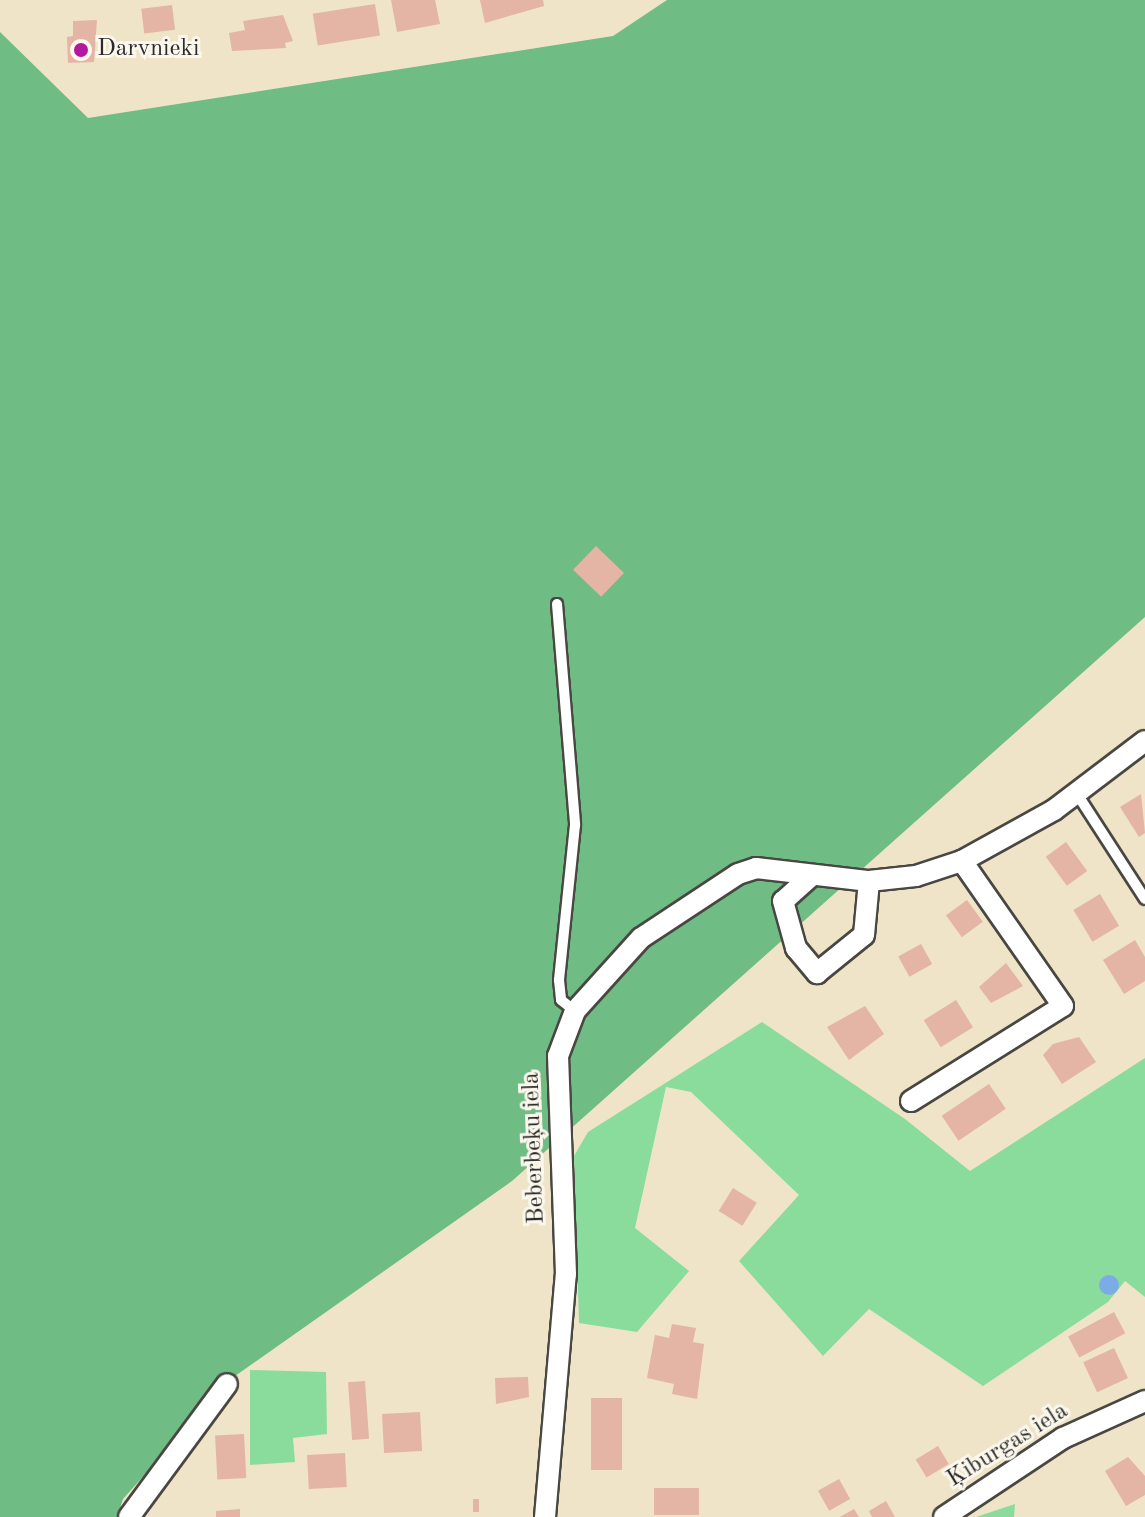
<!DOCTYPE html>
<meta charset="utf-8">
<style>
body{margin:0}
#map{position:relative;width:1145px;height:1517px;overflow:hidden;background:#efe4c7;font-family:"Old Standard TT",serif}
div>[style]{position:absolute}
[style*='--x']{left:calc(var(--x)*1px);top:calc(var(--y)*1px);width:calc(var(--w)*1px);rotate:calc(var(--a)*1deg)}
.green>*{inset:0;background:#8adc9d}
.forest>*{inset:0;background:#6fbc84}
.water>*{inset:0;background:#7cace6}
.round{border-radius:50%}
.building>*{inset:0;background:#e4b4a4;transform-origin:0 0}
.roads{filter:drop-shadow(2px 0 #484742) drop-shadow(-2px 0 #484742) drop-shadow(0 2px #484742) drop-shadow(0 -2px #484742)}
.service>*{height:10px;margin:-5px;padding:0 5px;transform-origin:5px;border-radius:5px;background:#fff}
.minor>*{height:20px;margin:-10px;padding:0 10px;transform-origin:10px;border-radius:10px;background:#fff}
.dots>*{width:22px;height:22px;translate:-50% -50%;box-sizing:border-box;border:4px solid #fbf7ec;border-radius:50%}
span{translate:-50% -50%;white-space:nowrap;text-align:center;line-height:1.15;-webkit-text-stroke:6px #fbf7ec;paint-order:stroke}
.poi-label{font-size:24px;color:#2b2b2b}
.left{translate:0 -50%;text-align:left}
.street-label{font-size:24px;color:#2b2b2b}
</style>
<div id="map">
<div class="green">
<div style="clip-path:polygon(762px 1022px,905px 1119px,970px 1171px,1145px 1058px,1145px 1297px,1125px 1281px,1108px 1302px,983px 1386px,869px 1309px,823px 1356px,739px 1261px,799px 1195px,691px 1092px,666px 1087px,635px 1228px,689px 1271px,637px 1332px,579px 1323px,574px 1156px,588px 1132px)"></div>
<div style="clip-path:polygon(250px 1370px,326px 1372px,327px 1434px,293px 1438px,295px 1462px,250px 1465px)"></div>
<div style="clip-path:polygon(1015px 1504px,1014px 1517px,976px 1517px)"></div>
</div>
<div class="forest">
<div style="clip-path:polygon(667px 0,1145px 0,1145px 617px,512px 1181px,228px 1381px,123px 1499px,117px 1517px,0 1517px,0 32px,88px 118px,613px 36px)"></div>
</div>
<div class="water">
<div class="round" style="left:1099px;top:1275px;width:20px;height:20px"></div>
</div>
<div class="building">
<div style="clip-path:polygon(391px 0,435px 0,440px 24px,397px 32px)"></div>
<div style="clip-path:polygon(480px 0,543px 0,544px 6px,485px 23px)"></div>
<div style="left:375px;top:4px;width:32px;height:63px;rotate:81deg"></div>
<div style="left:172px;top:5px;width:25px;height:31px;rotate:83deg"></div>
<div style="clip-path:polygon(283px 15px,293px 41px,285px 43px,286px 48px,232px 51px,229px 33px,245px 30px,243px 21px)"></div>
<div style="clip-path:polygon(97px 20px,94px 62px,68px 63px,67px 37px,73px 36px,73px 21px)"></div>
<div style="left:596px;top:546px;width:39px;height:33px;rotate:44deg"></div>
<div style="clip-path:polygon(1141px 794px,1145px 833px,1139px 837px,1120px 807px)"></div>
<div style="left:1066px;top:842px;width:36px;height:25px;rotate:54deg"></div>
<div style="left:1100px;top:894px;width:37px;height:31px;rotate:59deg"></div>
<div style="left:967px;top:900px;width:27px;height:26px;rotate:54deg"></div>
<div style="clip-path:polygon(1135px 940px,1145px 957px,1145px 981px,1124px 994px,1103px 960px)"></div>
<div style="left:921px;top:944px;width:23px;height:26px;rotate:61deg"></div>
<div style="clip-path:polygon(1006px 963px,1023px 986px,991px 1003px,979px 987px)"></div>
<div style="left:956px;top:1000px;width:32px;height:38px;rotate:58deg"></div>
<div style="clip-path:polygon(865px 1006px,884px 1034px,849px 1060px,827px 1027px)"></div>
<div style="clip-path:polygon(1079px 1037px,1096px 1062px,1062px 1084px,1043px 1055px,1053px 1044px)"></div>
<div style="left:989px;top:1084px;width:30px;height:57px;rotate:56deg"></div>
<div style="left:733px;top:1188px;width:28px;height:27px;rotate:32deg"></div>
<div style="left:1114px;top:1312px;width:24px;height:52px;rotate:62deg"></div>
<div style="clip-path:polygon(672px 1324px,696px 1328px,693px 1342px,704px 1344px,697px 1399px,672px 1394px,674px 1384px,647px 1378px,655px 1335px,669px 1338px)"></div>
<div style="left:1114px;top:1348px;width:33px;height:34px;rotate:65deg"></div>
<div style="clip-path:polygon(528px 1377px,529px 1397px,496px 1404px,495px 1378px)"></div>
<div style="left:365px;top:1381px;width:58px;height:17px;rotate:86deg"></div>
<div style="left:591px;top:1398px;width:31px;height:72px"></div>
<div style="left:420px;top:1412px;width:39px;height:38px;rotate:87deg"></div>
<div style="left:244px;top:1434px;width:44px;height:29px;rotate:87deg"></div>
<div style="left:938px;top:1446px;width:21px;height:26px;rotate:59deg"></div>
<div style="left:345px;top:1453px;width:34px;height:38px;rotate:87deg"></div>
<div style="clip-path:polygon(1128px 1457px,1145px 1476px,1145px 1495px,1126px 1506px,1105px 1471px)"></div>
<div style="left:839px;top:1479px;width:23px;height:24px;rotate:61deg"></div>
<div style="left:699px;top:1488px;width:27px;height:45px;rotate:90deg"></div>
<div style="left:473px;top:1499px;width:6px;height:13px"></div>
<div style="clip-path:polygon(886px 1501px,895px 1517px,872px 1517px,869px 1511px)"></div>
<div style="clip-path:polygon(240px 1509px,240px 1517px,216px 1517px,216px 1511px)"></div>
<div style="clip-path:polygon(854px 1509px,859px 1517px,840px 1517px)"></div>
</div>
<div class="roads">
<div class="service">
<div style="--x:557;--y:604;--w:222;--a:85.3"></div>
<div style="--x:575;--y:825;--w:156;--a:95.9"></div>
<div style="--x:559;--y:980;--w:20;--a:84"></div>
<div style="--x:561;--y:1000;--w:18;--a:38"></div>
<div style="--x:1077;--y:794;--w:125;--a:57.1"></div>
</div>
<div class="minor">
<div style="--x:810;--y:877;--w:36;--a:138"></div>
<div style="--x:783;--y:901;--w:49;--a:74.5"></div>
<div style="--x:796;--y:948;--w:33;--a:50"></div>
<div style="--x:817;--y:973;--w:60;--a:-39"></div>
<div style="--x:864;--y:935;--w:54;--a:-84.7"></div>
<div style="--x:911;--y:1101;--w:179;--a:-32"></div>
<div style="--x:1063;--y:1006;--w:177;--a:-124.9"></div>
<div style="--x:129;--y:1517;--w:165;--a:-53.6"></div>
<div style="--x:545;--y:1517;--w:244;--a:-85.1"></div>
<div style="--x:566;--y:1274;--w:218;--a:-92.1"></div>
<div style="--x:558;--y:1056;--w:48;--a:-69.3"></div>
<div style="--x:575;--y:1011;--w:98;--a:-47.9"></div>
<div style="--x:641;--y:938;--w:116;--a:-33.4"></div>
<div style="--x:738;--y:874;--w:19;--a:-18"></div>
<div style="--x:756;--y:868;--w:114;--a:6.6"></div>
<div style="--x:869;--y:881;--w:47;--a:-6.1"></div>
<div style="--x:916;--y:876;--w:48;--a:-18.1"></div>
<div style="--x:962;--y:861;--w:105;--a:-29"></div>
<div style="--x:1054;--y:810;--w:114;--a:-37.2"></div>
<div style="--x:944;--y:1517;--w:143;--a:-33.6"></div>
<div style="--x:1063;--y:1438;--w:90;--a:-24.3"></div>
</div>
</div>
<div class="dots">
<div style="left:81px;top:50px;background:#b5179e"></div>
</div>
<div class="poi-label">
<span class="left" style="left:97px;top:50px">Darvnieki</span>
</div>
<div class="street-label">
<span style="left:535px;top:1148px;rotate:-92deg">Beberbeķu iela</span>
<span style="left:1008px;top:1446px;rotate:-32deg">Ķiburgas iela</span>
</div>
</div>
